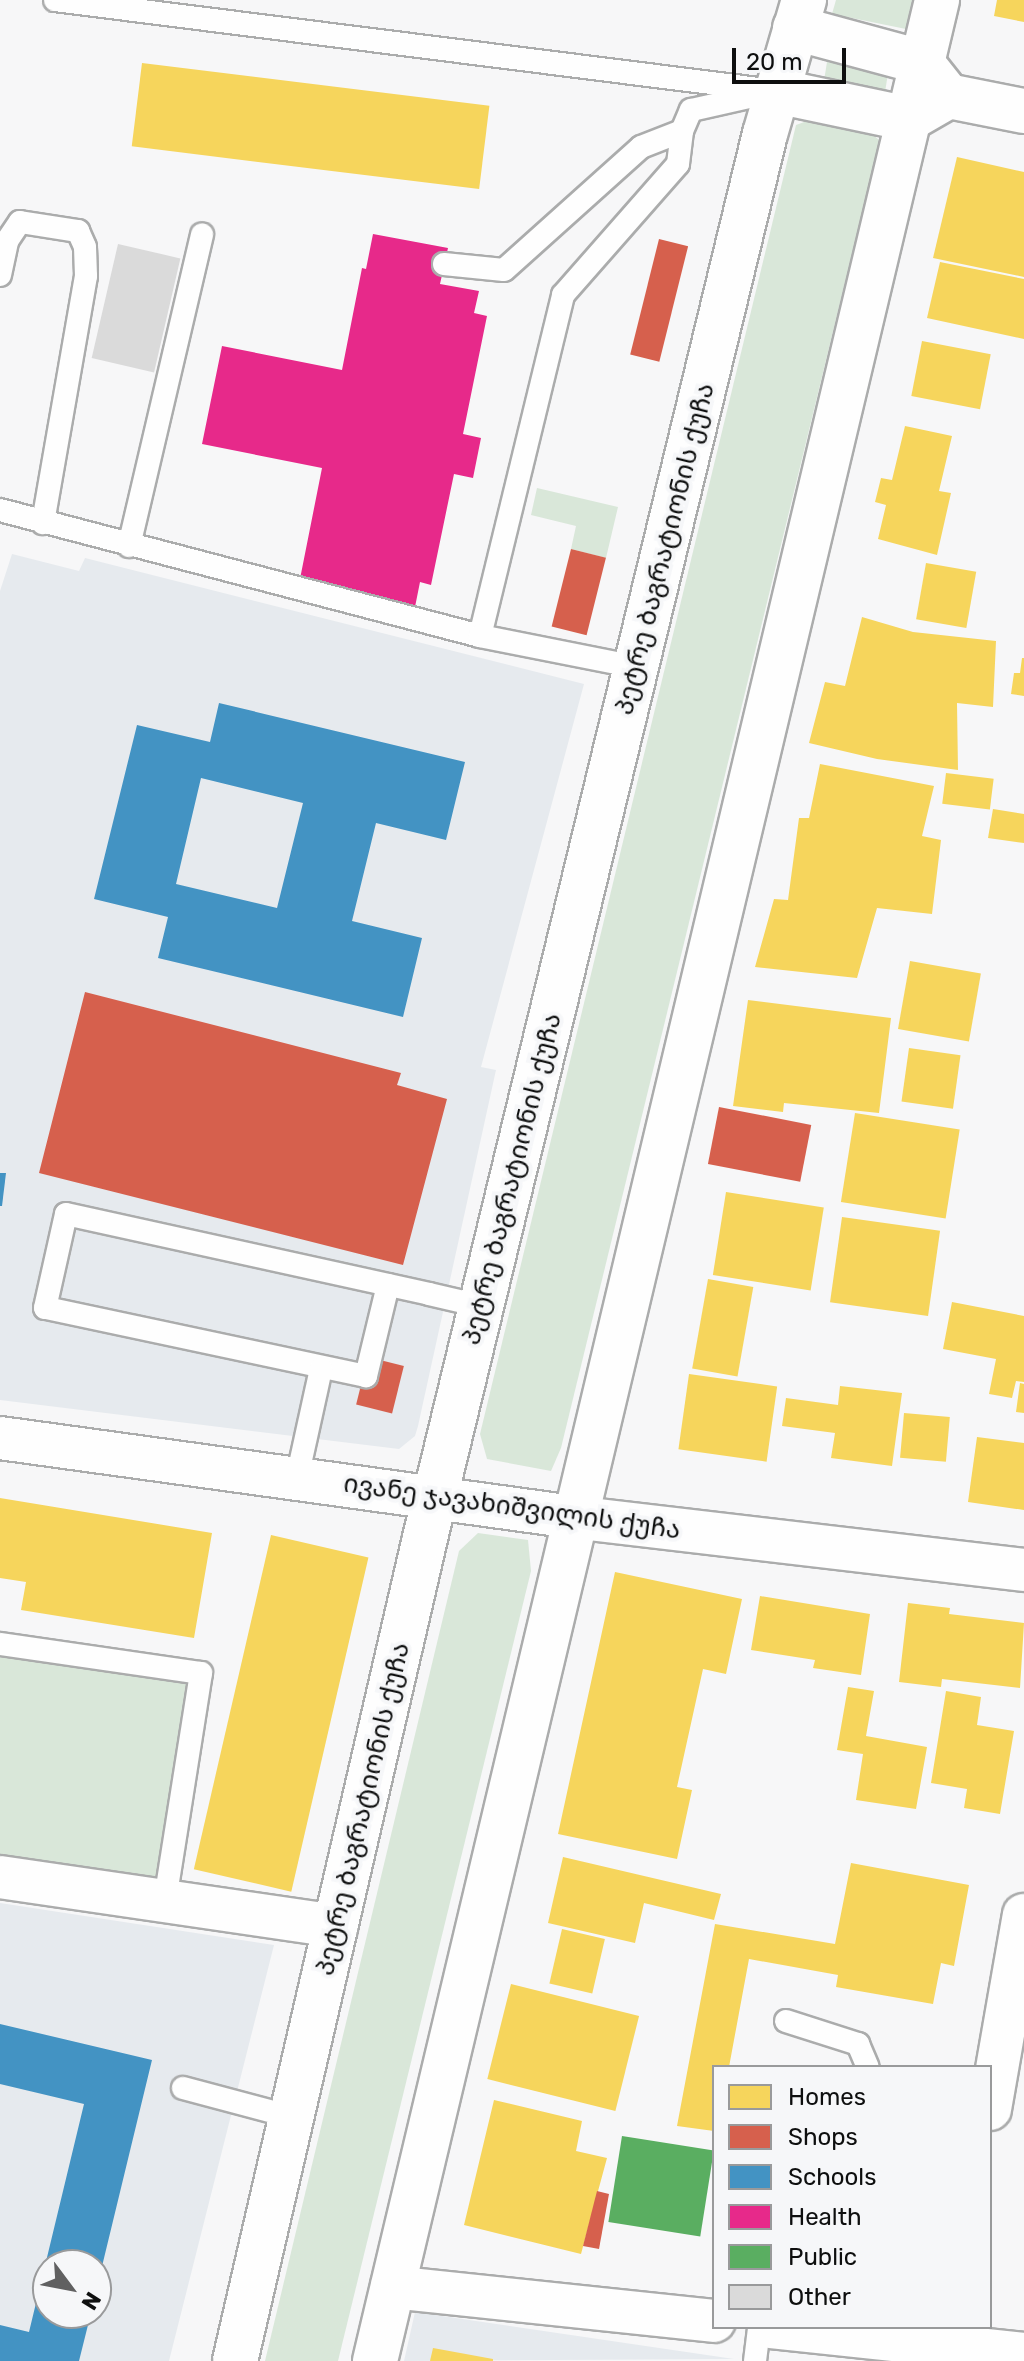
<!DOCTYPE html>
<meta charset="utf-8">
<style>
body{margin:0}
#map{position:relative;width:1024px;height:2361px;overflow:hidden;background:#f7f7f8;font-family:Rubik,"Noto Sans Georgian",sans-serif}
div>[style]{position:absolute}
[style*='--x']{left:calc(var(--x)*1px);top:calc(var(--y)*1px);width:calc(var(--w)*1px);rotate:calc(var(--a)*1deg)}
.built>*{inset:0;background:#e6eaee}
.green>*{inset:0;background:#d9e7d9;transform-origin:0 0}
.homes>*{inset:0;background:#f6d55c;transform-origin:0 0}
.shops>*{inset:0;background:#d6604d;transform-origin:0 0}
.schools>*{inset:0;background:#4393c3}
.health>*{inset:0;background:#e7298a}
.public>*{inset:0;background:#5aae61;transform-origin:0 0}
.building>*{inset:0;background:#dadada;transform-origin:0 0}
.roads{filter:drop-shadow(2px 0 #abacac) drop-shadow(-2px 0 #abacac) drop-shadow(0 2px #abacac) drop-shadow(0 -2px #abacac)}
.service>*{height:22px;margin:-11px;padding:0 11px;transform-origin:11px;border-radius:11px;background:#fefefe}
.minor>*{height:42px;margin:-21px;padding:0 21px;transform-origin:21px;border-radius:21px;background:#fefefe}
.tertiary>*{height:44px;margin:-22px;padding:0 22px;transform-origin:22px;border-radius:22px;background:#fefefe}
.primary>*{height:44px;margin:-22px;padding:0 22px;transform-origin:22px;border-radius:22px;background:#fefefe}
span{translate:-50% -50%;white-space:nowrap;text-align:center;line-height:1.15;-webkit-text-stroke:8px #f6f7f9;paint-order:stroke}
.street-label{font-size:26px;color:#0e0f0f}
.legend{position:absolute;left:712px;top:2065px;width:280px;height:264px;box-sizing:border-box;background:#f6f7f9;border:2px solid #999a9b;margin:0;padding:10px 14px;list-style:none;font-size:24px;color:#0e0f0f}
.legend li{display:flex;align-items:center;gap:16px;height:40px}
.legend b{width:40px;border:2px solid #999a9b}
.north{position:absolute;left:32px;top:2249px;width:80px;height:80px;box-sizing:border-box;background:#f6f7f9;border:2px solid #999a9b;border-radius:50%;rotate:122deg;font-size:22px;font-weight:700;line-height:32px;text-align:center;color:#0e0f0f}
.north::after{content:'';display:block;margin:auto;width:28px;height:36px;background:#606061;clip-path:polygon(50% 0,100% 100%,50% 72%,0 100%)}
.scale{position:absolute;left:732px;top:48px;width:114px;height:36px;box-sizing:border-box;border:4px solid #0e0f0f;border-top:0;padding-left:10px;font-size:24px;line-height:28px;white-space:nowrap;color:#0e0f0f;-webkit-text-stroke:6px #f6f7f9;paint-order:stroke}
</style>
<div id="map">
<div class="built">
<div style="clip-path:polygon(12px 554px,79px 571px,85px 558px,584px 684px,481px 1067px,496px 1070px,418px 1426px,415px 1436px,399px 1449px,0 1400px,0 591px)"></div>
<div style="clip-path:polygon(evenodd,0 1903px,274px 1945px,169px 2361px,0 2361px,0 1903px,48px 2265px,96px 2265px,96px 2313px,48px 2313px,48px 2265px)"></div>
<div style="clip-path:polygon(415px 2312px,734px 2359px,404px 2361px)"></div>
</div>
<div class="green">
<div style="clip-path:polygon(836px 0,912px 0,906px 29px,832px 14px)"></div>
<div style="left:827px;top:62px;width:62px;height:20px;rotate:9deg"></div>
<div style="clip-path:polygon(807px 121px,869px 131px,879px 140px,877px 151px,561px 1448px,551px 1471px,487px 1459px,480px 1434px,796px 125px)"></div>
<div style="clip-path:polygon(537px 488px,618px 507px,606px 558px,571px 549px,576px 526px,531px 515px)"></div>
<div style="clip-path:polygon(478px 1533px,528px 1540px,531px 1571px,338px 2361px,265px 2361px,459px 1551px)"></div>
<div style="clip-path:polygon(0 1644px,201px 1673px,165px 1901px,0 1877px)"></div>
</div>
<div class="homes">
<div style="clip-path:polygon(997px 0,1024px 0,1024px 22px,994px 16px)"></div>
<div style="left:142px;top:63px;width:350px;height:84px;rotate:7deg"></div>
<div style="clip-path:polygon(957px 157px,1024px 172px,1024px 277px,933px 258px)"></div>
<div style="clip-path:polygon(940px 262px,1024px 279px,1024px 339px,927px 318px)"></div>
<div style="left:922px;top:341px;width:70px;height:56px;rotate:11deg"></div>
<div style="clip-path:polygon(905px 426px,952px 436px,939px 491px,951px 493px,937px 555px,878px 539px,886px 505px,875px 502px,881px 478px,892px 480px)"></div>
<div style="left:926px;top:563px;width:51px;height:57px;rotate:10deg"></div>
<div style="clip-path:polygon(862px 617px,913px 632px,996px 641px,993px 707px,957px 703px,958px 770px,877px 759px,809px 743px,825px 682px,845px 686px)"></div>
<div style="clip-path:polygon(1022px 658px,1024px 658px,1024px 696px,1011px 694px,1014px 673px,1020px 673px)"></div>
<div style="clip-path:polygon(820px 764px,934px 786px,922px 836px,941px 840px,932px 914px,877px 908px,857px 978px,755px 967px,774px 899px,788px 900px,799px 818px,809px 818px)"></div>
<div style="left:946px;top:773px;width:48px;height:31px;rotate:7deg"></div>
<div style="clip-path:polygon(993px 809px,1024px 814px,1024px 843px,988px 838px)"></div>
<div style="left:910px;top:961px;width:72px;height:69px;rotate:10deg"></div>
<div style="clip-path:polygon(748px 1000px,891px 1018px,879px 1113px,784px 1103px,783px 1112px,733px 1106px)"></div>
<div style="left:909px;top:1048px;width:52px;height:54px;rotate:8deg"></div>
<div style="left:855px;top:1113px;width:106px;height:90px;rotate:9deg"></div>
<div style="left:726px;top:1192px;width:99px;height:84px;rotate:9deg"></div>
<div style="left:842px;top:1217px;width:99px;height:86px;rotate:8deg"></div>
<div style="left:708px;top:1279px;width:46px;height:91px;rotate:10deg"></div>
<div style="clip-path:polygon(952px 1302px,1024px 1316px,1024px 1382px,1016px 1381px,1012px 1398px,989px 1394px,996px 1359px,943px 1349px)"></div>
<div style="left:689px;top:1374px;width:89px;height:76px;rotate:8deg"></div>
<div style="clip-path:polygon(1020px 1383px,1024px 1384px,1024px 1413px,1016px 1412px)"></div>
<div style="clip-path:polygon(840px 1386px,902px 1393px,892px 1466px,831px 1458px,835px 1433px,782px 1426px,786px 1398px,838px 1405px)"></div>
<div style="left:904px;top:1413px;width:46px;height:45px;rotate:5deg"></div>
<div style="clip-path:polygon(977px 1437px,1024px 1443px,1024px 1510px,968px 1502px)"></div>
<div style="clip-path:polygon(0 1498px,212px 1533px,194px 1638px,21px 1610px,26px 1582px,0 1578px)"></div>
<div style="left:271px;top:1535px;width:100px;height:343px;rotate:13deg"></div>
<div style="clip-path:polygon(615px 1572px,742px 1599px,726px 1674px,703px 1669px,677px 1787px,692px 1790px,677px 1859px,558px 1834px)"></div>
<div style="clip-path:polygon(760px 1596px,870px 1614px,861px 1675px,813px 1668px,815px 1660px,751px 1650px)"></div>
<div style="clip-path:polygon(908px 1603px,950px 1608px,949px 1614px,1024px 1623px,1020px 1688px,942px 1679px,941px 1687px,899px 1682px)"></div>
<div style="clip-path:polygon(848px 1687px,874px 1691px,866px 1736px,927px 1747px,916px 1809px,856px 1800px,863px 1754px,837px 1750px)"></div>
<div style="clip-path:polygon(946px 1691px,981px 1697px,977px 1725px,1014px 1731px,1000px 1814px,964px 1808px,967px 1789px,931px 1783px)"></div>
<div style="clip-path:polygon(563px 1857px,721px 1894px,714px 1920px,644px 1903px,635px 1943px,548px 1923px)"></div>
<div style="clip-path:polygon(851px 1863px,969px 1885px,954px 1966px,941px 1963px,933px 2004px,836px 1987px,838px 1975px,749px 1959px,729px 2067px,714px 2067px,714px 2131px,677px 2126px,715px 1924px,835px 1944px)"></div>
<div style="left:562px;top:1929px;width:44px;height:56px;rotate:13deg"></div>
<div style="left:511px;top:1984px;width:132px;height:98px;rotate:14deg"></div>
<div style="clip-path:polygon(494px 2100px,582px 2121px,576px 2151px,607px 2158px,581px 2254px,464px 2225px)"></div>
<div style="clip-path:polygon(433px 2348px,493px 2359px,493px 2361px,430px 2361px)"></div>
</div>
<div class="shops">
<div style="left:659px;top:239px;width:30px;height:119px;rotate:14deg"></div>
<div style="left:571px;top:549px;width:36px;height:80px;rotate:14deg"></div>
<div style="clip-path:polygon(85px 992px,401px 1073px,397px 1085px,447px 1099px,403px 1265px,39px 1173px)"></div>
<div style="left:719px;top:1107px;width:94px;height:58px;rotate:11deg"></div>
<div style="left:368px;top:1357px;width:37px;height:49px;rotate:14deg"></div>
<div style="clip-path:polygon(597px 2191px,609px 2194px,599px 2249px,583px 2246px)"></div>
</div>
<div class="schools">
<div style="clip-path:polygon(evenodd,219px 703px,465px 762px,446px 840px,376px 823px,352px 921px,422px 938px,403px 1017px,158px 958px,168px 917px,94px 899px,137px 725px,210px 742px,219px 703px,201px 778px,303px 803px,277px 908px,176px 884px,201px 778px)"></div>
<div style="clip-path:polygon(0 1173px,6px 1173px,2px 1206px,0 1206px)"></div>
<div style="clip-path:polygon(0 2024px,152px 2060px,97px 2287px,96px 2265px,48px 2265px,48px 2313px,91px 2313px,79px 2361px,0 2361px,0 2325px,29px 2332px,84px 2104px,0 2084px)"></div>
</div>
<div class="health">
<div style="clip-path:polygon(373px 234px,448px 248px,440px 284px,479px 291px,474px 313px,487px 316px,463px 434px,481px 438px,473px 478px,454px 474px,431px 585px,420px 582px,415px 607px,299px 584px,322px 468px,202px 444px,222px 346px,342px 370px,362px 268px,366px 269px)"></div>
</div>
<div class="public">
<div style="left:622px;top:2136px;width:93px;height:87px;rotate:9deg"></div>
</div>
<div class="building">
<div style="left:118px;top:244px;width:64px;height:117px;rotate:13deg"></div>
</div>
<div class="roads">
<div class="service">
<div style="--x:55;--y:0;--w:710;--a:7.21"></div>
<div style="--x:444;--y:264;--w:60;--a:5.7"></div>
<div style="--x:504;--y:270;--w:184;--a:-41.9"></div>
<div style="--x:641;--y:147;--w:44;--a:-21.3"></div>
<div style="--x:0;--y:275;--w:35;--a:-78"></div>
<div style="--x:7;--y:241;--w:23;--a:-56"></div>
<div style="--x:20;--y:222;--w:59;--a:8.8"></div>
<div style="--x:78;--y:231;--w:17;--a:66"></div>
<div style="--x:85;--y:247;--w:29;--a:88"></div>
<div style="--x:86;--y:276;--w:251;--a:99.9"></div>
<div style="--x:0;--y:510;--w:496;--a:14.7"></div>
<div style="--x:480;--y:636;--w:351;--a:-76.3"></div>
<div style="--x:563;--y:295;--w:174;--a:-48.7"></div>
<div style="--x:678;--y:164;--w:33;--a:-83"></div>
<div style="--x:682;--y:131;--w:23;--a:-67"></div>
<div style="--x:691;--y:110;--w:87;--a:-12.6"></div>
<div style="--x:129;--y:546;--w:320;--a:-76.8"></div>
<div style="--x:480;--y:636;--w:160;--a:11.2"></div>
<div style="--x:388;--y:1285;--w:94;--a:103.6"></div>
<div style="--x:366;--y:1376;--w:328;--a:-168"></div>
<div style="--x:45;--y:1308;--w:96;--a:-77.4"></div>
<div style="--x:66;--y:1214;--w:372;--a:12.4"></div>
<div style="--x:429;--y:1294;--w:53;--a:13"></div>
<div style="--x:297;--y:1478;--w:112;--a:-77.6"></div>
<div style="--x:0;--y:1644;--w:203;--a:8.2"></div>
<div style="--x:201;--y:1673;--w:231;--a:99"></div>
<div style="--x:786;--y:2021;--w:76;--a:17.7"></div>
<div style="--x:858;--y:2044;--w:25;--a:67"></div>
<div style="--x:183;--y:2088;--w:113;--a:14.9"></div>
<div style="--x:755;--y:2361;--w:34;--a:-83"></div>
</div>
<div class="minor">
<div style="--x:0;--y:1438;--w:578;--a:7.85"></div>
<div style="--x:573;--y:1517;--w:454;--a:6.7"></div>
<div style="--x:0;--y:1877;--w:340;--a:8.3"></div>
<div style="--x:990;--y:2109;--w:197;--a:-80.1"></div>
<div style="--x:392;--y:2287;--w:324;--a:6"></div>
<div style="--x:771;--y:2327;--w:254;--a:6.1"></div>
</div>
<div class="tertiary">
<div style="--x:795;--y:28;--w:131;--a:15.1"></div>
<div style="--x:921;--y:62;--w:43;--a:51.5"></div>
<div style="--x:948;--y:96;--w:77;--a:11.2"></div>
<div style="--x:776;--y:91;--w:136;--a:11.9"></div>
<div style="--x:909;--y:119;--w:38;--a:-30"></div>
</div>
<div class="primary">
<div style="--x:235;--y:2361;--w:845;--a:-77"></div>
<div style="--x:425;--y:1538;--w:1445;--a:-76.39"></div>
<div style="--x:765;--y:134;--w:140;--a:-73.8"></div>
<div style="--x:375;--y:2361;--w:2427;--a:-76.61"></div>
</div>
</div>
<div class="street-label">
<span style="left:665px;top:549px;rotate:-76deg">პეტრე ბაგრატიონის ქუჩა</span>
<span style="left:512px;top:1179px;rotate:-76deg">პეტრე ბაგრატიონის ქუჩა</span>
<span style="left:512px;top:1507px;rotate:8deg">ივანე ჯავახიშვილის ქუჩა</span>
<span style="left:363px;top:1809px;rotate:-77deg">პეტრე ბაგრატიონის ქუჩა</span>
</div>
<ul class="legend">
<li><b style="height:22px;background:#f6d55c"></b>Homes</li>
<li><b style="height:22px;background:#d6604d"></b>Shops</li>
<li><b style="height:22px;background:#4393c3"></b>Schools</li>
<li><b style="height:22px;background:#e7298a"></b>Health</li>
<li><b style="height:22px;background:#5aae61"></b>Public</li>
<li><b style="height:22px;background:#dadada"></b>Other</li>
</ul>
<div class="north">N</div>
<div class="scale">20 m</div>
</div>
